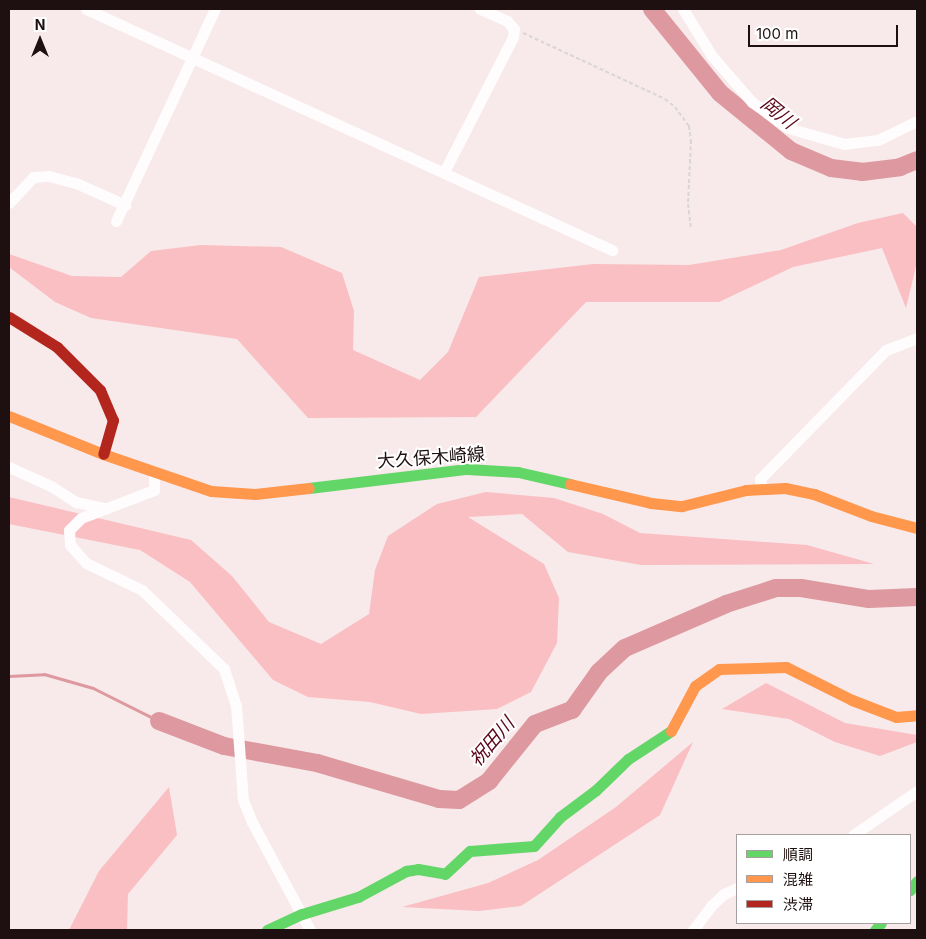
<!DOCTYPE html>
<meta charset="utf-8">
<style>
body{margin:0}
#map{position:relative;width:926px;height:939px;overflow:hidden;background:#f8e9ea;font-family:Inter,"Noto Sans JP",sans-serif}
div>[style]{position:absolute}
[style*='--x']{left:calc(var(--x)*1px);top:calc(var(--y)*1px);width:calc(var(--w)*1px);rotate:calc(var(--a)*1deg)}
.forest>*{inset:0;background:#fabfc3}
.stream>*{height:3px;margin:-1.5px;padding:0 1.5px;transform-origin:1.5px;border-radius:1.5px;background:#dd999f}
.river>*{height:18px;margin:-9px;padding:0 9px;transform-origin:9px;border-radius:9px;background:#dd999f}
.path>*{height:2px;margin-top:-1px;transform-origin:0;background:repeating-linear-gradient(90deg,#dad6d6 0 4px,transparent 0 6.5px)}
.street>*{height:11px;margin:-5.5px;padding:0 5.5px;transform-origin:5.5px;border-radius:5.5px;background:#fefcfc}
.fast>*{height:11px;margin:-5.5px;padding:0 5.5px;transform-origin:5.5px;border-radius:5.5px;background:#63d668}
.slow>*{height:11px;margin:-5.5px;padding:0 5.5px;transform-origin:5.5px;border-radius:5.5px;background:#ff974d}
.jam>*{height:11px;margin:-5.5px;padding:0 5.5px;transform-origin:5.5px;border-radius:5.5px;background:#b3261e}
span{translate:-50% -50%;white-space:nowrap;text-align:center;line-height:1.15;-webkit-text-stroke:4px #fff;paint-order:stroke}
.street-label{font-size:18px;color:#1e1011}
.water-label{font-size:19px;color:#5b051b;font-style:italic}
.frame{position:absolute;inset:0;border:10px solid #1e1011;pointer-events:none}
.legend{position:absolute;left:736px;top:834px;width:175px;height:90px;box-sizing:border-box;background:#fff;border:1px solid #a59fa0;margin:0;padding:6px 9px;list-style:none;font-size:15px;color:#1e1011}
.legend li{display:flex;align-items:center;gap:10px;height:25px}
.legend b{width:25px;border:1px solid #a59fa0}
.north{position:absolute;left:15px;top:15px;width:50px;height:50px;-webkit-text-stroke:4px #fff;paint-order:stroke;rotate:0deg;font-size:14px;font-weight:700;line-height:20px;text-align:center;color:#1e1011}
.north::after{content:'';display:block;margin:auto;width:18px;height:22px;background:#1e1011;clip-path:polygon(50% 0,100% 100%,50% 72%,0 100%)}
.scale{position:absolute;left:748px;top:25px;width:150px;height:22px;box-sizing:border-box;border:2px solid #1e1011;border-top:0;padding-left:6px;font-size:15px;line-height:18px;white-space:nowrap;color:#1e1011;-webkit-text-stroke:4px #fff;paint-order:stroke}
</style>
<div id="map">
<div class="forest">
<div style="clip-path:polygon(903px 213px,917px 227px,916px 266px,906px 308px,882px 248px,793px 267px,719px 302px,586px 302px,476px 417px,308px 418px,237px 339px,91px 318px,55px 302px,9px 267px,9px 254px,72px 276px,121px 277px,151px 251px,201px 245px,281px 247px,342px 273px,354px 311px,353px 350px,420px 380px,448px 352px,479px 277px,593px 264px,689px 265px,781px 250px,858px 223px)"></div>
<div style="clip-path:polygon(486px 492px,554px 498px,603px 514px,640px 533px,807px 545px,874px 564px,641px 565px,568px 552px,522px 514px,468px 517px,544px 564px,559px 598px,557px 643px,531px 692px,497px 709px,421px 714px,370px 702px,308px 697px,273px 680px,190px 582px,140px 550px,9px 524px,9px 497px,191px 540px,232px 576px,269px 622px,321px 644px,369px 614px,375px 570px,388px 536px,437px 504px)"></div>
<div style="clip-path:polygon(766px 683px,845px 723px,917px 735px,917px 742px,880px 756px,835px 742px,789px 719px,722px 709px)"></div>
<div style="clip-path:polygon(693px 742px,660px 815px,521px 906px,479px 911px,402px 907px,488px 883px,538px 860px,616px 807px)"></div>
<div style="clip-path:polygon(169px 787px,177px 835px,128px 894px,127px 930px,69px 930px,99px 871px)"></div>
</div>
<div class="stream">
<div style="--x:9;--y:676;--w:35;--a:-3"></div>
<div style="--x:44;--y:674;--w:51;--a:15.9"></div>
<div style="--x:93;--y:688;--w:74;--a:26.6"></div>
</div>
<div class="river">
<div style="--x:652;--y:9;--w:108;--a:51"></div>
<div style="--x:720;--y:93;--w:92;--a:39.2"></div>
<div style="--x:791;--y:151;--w:43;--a:23"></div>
<div style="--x:831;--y:168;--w:31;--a:7"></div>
<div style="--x:862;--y:172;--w:38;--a:-7"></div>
<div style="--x:900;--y:167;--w:18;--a:-22"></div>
<div style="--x:159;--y:721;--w:70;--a:21"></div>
<div style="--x:224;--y:746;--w:95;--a:10.4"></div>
<div style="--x:317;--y:763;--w:127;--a:16.4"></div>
<div style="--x:439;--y:799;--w:20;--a:3"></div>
<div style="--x:459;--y:800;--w:36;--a:-32"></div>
<div style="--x:489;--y:781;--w:73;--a:-51.1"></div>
<div style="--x:535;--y:724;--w:40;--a:-21"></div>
<div style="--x:572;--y:710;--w:47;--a:-54.6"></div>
<div style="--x:599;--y:672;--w:35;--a:-43"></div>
<div style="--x:625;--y:648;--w:110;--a:-23.5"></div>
<div style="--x:726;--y:604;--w:52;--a:-17.7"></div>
<div style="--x:776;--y:588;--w:25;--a:0"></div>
<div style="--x:801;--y:588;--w:69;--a:9.2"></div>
<div style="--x:869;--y:599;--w:48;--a:-2.4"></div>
</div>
<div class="path">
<div style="--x:523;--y:33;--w:157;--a:24.9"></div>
<div style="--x:665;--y:99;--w:13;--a:39"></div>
<div style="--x:675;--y:107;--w:24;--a:54"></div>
<div style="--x:689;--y:126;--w:14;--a:82"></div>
<div style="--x:691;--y:140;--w:64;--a:92.7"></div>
<div style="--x:688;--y:204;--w:23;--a:83"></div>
</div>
<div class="street">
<div style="--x:86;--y:9;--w:579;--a:24.62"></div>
<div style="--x:683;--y:9;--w:55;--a:58.3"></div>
<div style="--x:712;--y:56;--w:61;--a:49"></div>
<div style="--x:752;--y:102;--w:44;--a:35.8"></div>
<div style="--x:788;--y:128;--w:58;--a:15.9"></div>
<div style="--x:844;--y:144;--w:34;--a:-7"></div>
<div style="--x:878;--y:140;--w:43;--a:-26"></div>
<div style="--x:444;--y:172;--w:152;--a:-62.9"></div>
<div style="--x:513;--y:37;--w:8;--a:-83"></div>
<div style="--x:514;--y:29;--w:11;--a:-131"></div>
<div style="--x:507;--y:21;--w:30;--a:-156"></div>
<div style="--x:9;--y:203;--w:35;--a:-47"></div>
<div style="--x:33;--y:177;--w:16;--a:-4"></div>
<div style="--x:49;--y:176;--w:28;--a:15"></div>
<div style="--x:76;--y:183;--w:54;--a:24.2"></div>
<div style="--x:116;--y:221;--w:234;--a:-65"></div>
<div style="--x:9;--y:467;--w:46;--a:24.3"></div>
<div style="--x:51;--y:486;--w:30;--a:33"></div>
<div style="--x:76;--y:502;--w:29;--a:12"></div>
<div style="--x:154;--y:471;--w:19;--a:90"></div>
<div style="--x:154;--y:490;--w:78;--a:159"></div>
<div style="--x:81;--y:518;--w:17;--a:135"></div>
<div style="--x:69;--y:530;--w:15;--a:86"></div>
<div style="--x:70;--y:545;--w:24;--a:48"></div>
<div style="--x:86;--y:563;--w:62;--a:25.7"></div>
<div style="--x:142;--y:590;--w:114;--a:43.9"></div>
<div style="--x:224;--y:669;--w:38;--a:72"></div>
<div style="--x:236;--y:705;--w:95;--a:85.8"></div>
<div style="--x:243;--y:800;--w:24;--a:68"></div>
<div style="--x:252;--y:822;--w:123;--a:61.8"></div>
<div style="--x:762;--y:488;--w:9;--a:-103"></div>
<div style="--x:760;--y:479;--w:180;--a:-45.7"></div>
<div style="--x:886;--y:350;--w:33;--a:-21"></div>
<div style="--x:853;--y:835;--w:78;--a:-34.5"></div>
<div style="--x:693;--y:930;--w:31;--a:-53"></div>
<div style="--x:712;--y:905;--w:16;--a:-43"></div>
<div style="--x:724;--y:894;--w:14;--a:-25"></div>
</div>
<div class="fast">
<div style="--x:309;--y:488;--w:159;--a:-6.9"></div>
<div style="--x:467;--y:469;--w:51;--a:3.4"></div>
<div style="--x:518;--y:472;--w:53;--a:13"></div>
<div style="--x:910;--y:890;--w:11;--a:-52"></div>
<div style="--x:267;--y:930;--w:38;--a:-25"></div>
<div style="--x:302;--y:914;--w:59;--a:-16.9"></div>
<div style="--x:358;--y:897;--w:55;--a:-28.4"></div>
<div style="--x:406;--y:871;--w:12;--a:-9"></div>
<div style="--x:418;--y:869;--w:27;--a:10"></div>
<div style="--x:445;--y:874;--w:34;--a:-43"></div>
<div style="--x:470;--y:851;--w:64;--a:-4.5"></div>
<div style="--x:534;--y:846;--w:39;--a:-48"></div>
<div style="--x:560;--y:817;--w:45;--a:-36.9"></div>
<div style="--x:596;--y:790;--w:45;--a:-44.1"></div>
<div style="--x:628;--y:759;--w:51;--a:-33.1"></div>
<div style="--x:875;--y:930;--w:9;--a:-49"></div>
</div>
<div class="slow">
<div style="--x:9;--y:416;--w:101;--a:22"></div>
<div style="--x:103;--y:454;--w:114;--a:18.9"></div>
<div style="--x:211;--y:491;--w:44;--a:3.9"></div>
<div style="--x:255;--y:494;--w:54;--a:-6.3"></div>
<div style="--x:570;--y:484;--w:83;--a:13.2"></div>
<div style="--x:651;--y:503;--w:31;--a:6"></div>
<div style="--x:682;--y:506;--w:66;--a:-14"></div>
<div style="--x:746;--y:490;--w:39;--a:-3"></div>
<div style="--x:785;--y:488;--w:30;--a:12"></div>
<div style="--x:814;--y:494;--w:61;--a:21.1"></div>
<div style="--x:871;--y:516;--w:48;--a:14.6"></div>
<div style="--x:671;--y:731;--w:51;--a:-61.9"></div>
<div style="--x:695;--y:686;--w:29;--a:-35"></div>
<div style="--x:719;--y:669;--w:67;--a:-1.7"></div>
<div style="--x:786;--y:667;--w:74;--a:26.6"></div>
<div style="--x:852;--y:700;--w:47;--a:21.1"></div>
<div style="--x:896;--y:717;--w:21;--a:-5"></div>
</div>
<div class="jam">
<div style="--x:9;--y:317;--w:57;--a:32"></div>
<div style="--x:57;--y:347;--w:61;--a:45"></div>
<div style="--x:100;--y:390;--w:33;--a:67"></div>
<div style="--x:113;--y:420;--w:35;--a:106"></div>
</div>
<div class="street-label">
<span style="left:431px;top:458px;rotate:-4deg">大久保木崎線</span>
</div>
<div class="water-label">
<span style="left:778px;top:113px;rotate:39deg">岡川</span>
<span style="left:492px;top:742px;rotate:-49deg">祝田川</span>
</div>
<div class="frame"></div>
<ul class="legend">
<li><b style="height:6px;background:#63d668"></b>順調</li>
<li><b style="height:6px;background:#ff974d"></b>混雑</li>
<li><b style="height:6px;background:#b3261e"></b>渋滞</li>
</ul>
<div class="north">N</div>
<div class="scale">100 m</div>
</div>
